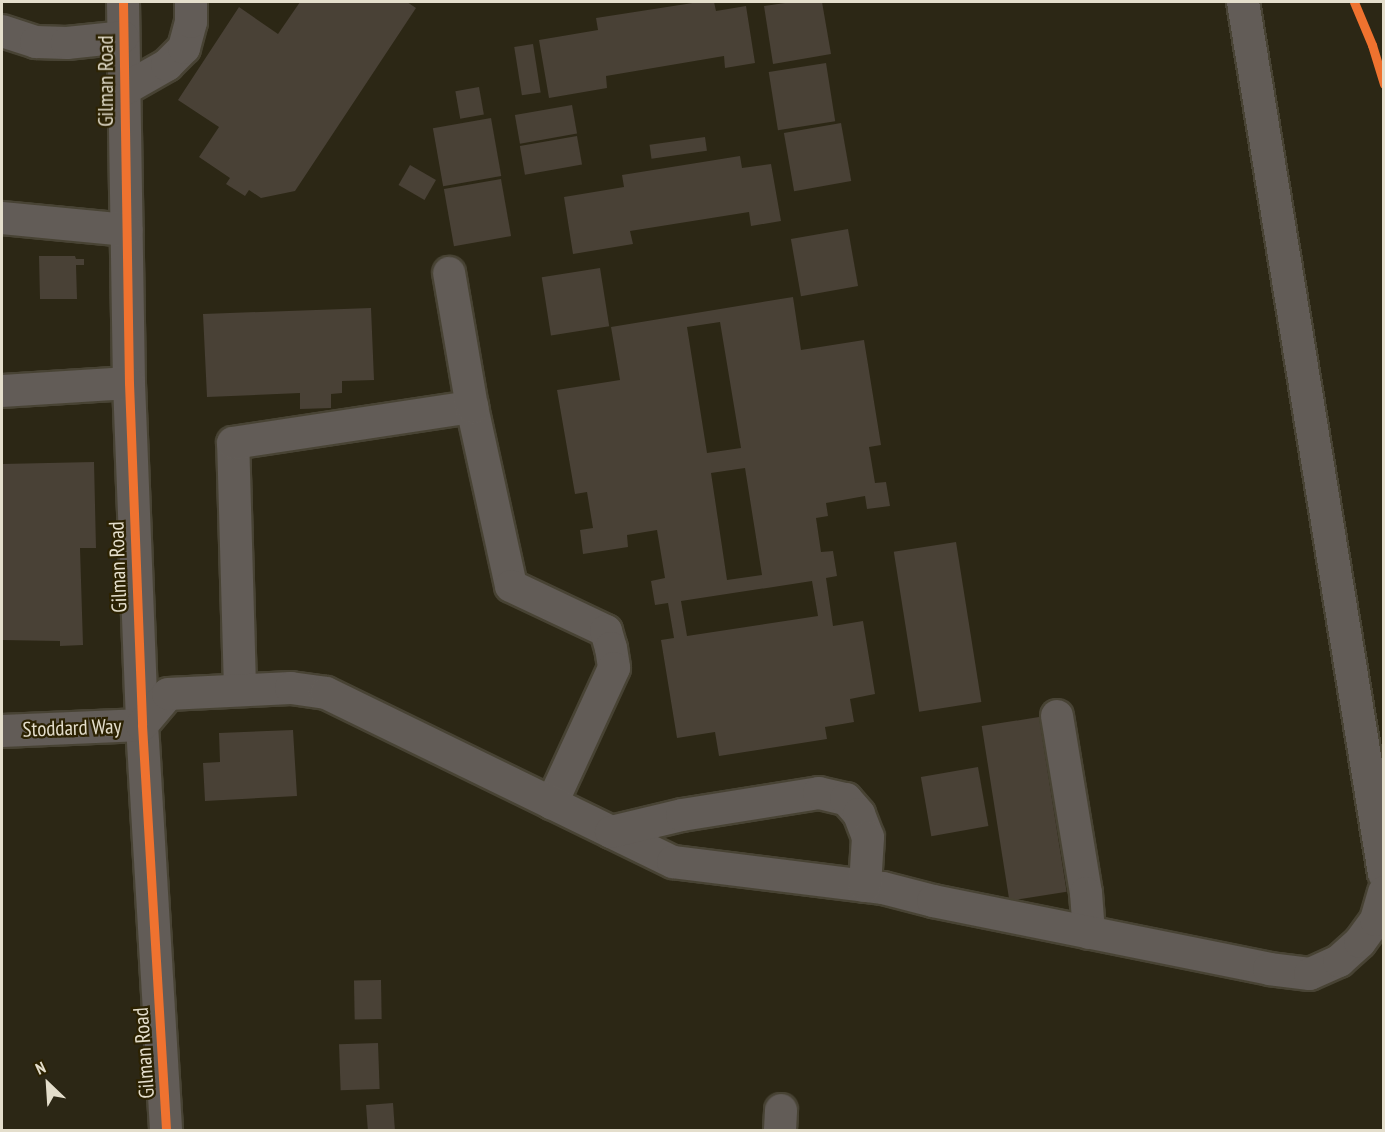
<!DOCTYPE html>
<style>
body{margin:0}
#map{position:relative;width:1385px;height:1132px;overflow:hidden;background:#2c2715;font-family:"PT Sans Narrow",sans-serif}
div>[style]{position:absolute}
[style*='--x']{left:calc(var(--x)*1px);top:calc(var(--y)*1px);width:calc(var(--w)*1px);rotate:calc(var(--a)*1deg)}
.building>*{inset:0;background:#494136;transform-origin:0 0}
.roads{filter:drop-shadow(2px 0 #484334) drop-shadow(-2px 0 #484334) drop-shadow(0 2px #484334) drop-shadow(0 -2px #484334)}
.minor>*{height:32px;margin:-16px;padding:0 16px;transform-origin:16px;border-radius:16px;background:#625c57}
.cycleway>*{height:9px;margin:-4.5px;padding:0 4.5px;transform-origin:4.5px;border-radius:4.5px;background:#ef722f}
span{translate:-50% -50%;white-space:nowrap;text-align:center;line-height:1.15;-webkit-text-stroke:4.5px #2c2202;paint-order:stroke}
.street-label{font-size:21px;color:#e4decc}
.frame{position:absolute;inset:0;border:3px solid #e4decc;pointer-events:none}
.north{position:absolute;left:18px;top:1054px;width:60px;height:60px;-webkit-text-stroke:4px #2c2202;paint-order:stroke;rotate:335deg;font-size:16px;font-weight:700;line-height:24px;text-align:center;color:#e4decc}
.north::after{content:'';display:block;margin:auto;width:21px;height:27px;background:#e4decc;clip-path:polygon(50% 0,100% 100%,50% 72%,0 100%)}
</style>
<div id="map">
<div class="building">
<div style="clip-path:polygon(300px 2px,407px 2px,416px 8px,295px 191px,261px 198px,249px 190px,245px 196px,226px 184px,230px 178px,199px 157px,219px 127px,178px 100px,239px 7px,278px 34px)"></div>
<div style="clip-path:polygon(699px 2px,714px 2px,716px 11px,746px 6px,755px 63px,725px 68px,724px 56px,606px 76px,607px 88px,549px 98px,539px 40px,598px 30px,596px 18px)"></div>
<div style="clip-path:polygon(792px 2px,822px 2px,831px 54px,773px 64px,764px 6px)"></div>
<div style="left:533px;top:44px;width:49px;height:19px;rotate:81deg"></div>
<div style="left:826px;top:63px;width:59px;height:58px;rotate:81deg"></div>
<div style="left:479px;top:87px;width:28px;height:24px;rotate:80deg"></div>
<div style="left:572px;top:105px;width:29px;height:58px;rotate:80deg"></div>
<div style="left:491px;top:118px;width:59px;height:59px;rotate:80deg"></div>
<div style="left:841px;top:123px;width:59px;height:58px;rotate:80deg"></div>
<div style="left:577px;top:136px;width:29px;height:58px;rotate:80deg"></div>
<div style="left:705px;top:137px;width:14px;height:56px;rotate:82deg"></div>
<div style="clip-path:polygon(740px 156px,742px 168px,771px 164px,781px 221px,751px 226px,749px 212px,630px 231px,633px 244px,573px 254px,564px 197px,624px 187px,622px 175px)"></div>
<div style="left:410px;top:165px;width:30px;height:23px;rotate:30deg"></div>
<div style="left:501px;top:179px;width:58px;height:58px;rotate:80deg"></div>
<div style="left:848px;top:229px;width:58px;height:58px;rotate:80deg"></div>
<div style="clip-path:polygon(39px 256px,75px 256px,76px 259px,84px 259px,84px 265px,76px 265px,77px 299px,40px 299px)"></div>
<div style="left:600px;top:268px;width:59px;height:59px;rotate:81deg"></div>
<div style="clip-path:polygon(evenodd,793px 297px,801px 350px,864px 340px,881px 445px,869px 447px,875px 483px,886px 482px,890px 506px,867px 509px,865px 496px,826px 503px,828px 516px,816px 518px,821px 552px,833px 551px,837px 576px,826px 578px,833px 626px,863px 621px,875px 694px,850px 699px,854px 722px,825px 727px,827px 739px,719px 756px,715px 732px,677px 738px,661px 640px,674px 638px,668px 603px,655px 605px,651px 581px,665px 578px,657px 530px,627px 535px,628px 547px,583px 554px,580px 530px,593px 528px,587px 492px,575px 494px,557px 390px,620px 380px,611px 327px,793px 297px,720px 322px,741px 448px,707px 453px,687px 327px,720px 322px,793px 297px,745px 468px,762px 575px,727px 580px,711px 473px,745px 468px,793px 297px,812px 581px,818px 616px,687px 636px,681px 601px,812px 581px)"></div>
<div style="clip-path:polygon(371px 308px,374px 380px,342px 381px,342px 393px,331px 394px,331px 408px,300px 409px,300px 393px,207px 397px,203px 314px)"></div>
<div style="clip-path:polygon(94px 462px,96px 548px,80px 548px,83px 645px,60px 646px,60px 641px,2px 640px,2px 464px)"></div>
<div style="left:956px;top:542px;width:162px;height:63px;rotate:81deg"></div>
<div style="left:1039px;top:717px;width:177px;height:58px;rotate:81deg"></div>
<div style="clip-path:polygon(293px 730px,297px 796px,205px 801px,203px 763px,220px 762px,219px 733px)"></div>
<div style="left:978px;top:767px;width:60px;height:58px;rotate:80deg"></div>
<div style="left:381px;top:980px;width:39px;height:27px;rotate:89deg"></div>
<div style="left:378px;top:1043px;width:46px;height:39px;rotate:88deg"></div>
<div style="left:393px;top:1103px;width:27px;height:27px;rotate:86deg"></div>
</div>
<div class="roads">
<div class="minor">
<div style="--x:123;--y:2;--w:381;--a:89.1"></div>
<div style="--x:129;--y:383;--w:342;--a:87.8"></div>
<div style="--x:142;--y:725;--w:406;--a:86.6"></div>
<div style="--x:1243;--y:2;--w:883;--a:80.81"></div>
<div style="--x:2;--y:31;--w:36;--a:18"></div>
<div style="--x:36;--y:42;--w:31;--a:2"></div>
<div style="--x:67;--y:43;--w:56;--a:-6.1"></div>
<div style="--x:123;--y:90;--w:51;--a:-29.6"></div>
<div style="--x:167;--y:65;--w:24;--a:-45"></div>
<div style="--x:184;--y:48;--w:27;--a:-75"></div>
<div style="--x:191;--y:22;--w:20;--a:-90"></div>
<div style="--x:2;--y:218;--w:125;--a:5.5"></div>
<div style="--x:2;--y:391;--w:127;--a:-3.6"></div>
<div style="--x:472;--y:407;--w:183;--a:77.7"></div>
<div style="--x:511;--y:586;--w:105;--a:25.3"></div>
<div style="--x:606;--y:631;--w:18;--a:74"></div>
<div style="--x:611;--y:648;--w:20;--a:81"></div>
<div style="--x:614;--y:668;--w:149;--a:114.7"></div>
<div style="--x:240;--y:688;--w:245;--a:-91.6"></div>
<div style="--x:233;--y:443;--w:242;--a:-8.6"></div>
<div style="--x:472;--y:407;--w:136;--a:-99.7"></div>
<div style="--x:1057;--y:716;--w:179;--a:80.7"></div>
<div style="--x:1086;--y:893;--w:40;--a:85.7"></div>
<div style="--x:2;--y:731;--w:140;--a:-2.5"></div>
<div style="--x:142;--y:725;--w:40;--a:-50"></div>
<div style="--x:168;--y:694;--w:123;--a:-2.8"></div>
<div style="--x:291;--y:688;--w:35;--a:8"></div>
<div style="--x:326;--y:693;--w:386;--a:26"></div>
<div style="--x:673;--y:862;--w:212;--a:7.1"></div>
<div style="--x:883;--y:888;--w:52;--a:14.6"></div>
<div style="--x:933;--y:901;--w:343;--a:11.4"></div>
<div style="--x:1269;--y:969;--w:41;--a:7"></div>
<div style="--x:1310;--y:974;--w:32;--a:-24"></div>
<div style="--x:1339;--y:961;--w:28;--a:-42"></div>
<div style="--x:1360;--y:942;--w:27;--a:-54"></div>
<div style="--x:1376;--y:920;--w:29;--a:-74"></div>
<div style="--x:611;--y:832;--w:73;--a:-13.5"></div>
<div style="--x:682;--y:815;--w:139;--a:-9.1"></div>
<div style="--x:819;--y:793;--w:28;--a:13"></div>
<div style="--x:846;--y:799;--w:20;--a:49"></div>
<div style="--x:859;--y:814;--w:25;--a:69"></div>
<div style="--x:868;--y:837;--w:49;--a:93.5"></div>
<div style="--x:780;--y:1130;--w:20;--a:-87"></div>
</div>
</div>
<div class="cycleway">
<div style="--x:123;--y:2;--w:381;--a:89.1"></div>
<div style="--x:129;--y:383;--w:342;--a:87.8"></div>
<div style="--x:142;--y:725;--w:406;--a:86.6"></div>
<div style="--x:1354;--y:2;--w:47;--a:67.3"></div>
<div style="--x:1372;--y:45;--w:41;--a:72.9"></div>
</div>
<div class="street-label">
<span style="left:106px;top:81px;rotate:-90deg">Gilman Road</span>
<span style="left:118px;top:567px;rotate:-92deg">Gilman Road</span>
<span style="left:72px;top:728px;rotate:-2deg">Stoddard Way</span>
<span style="left:144px;top:1053px;rotate:-94deg">Gilman Road</span>
</div>
<div class="frame"></div>
<div class="north">N</div>
</div>
